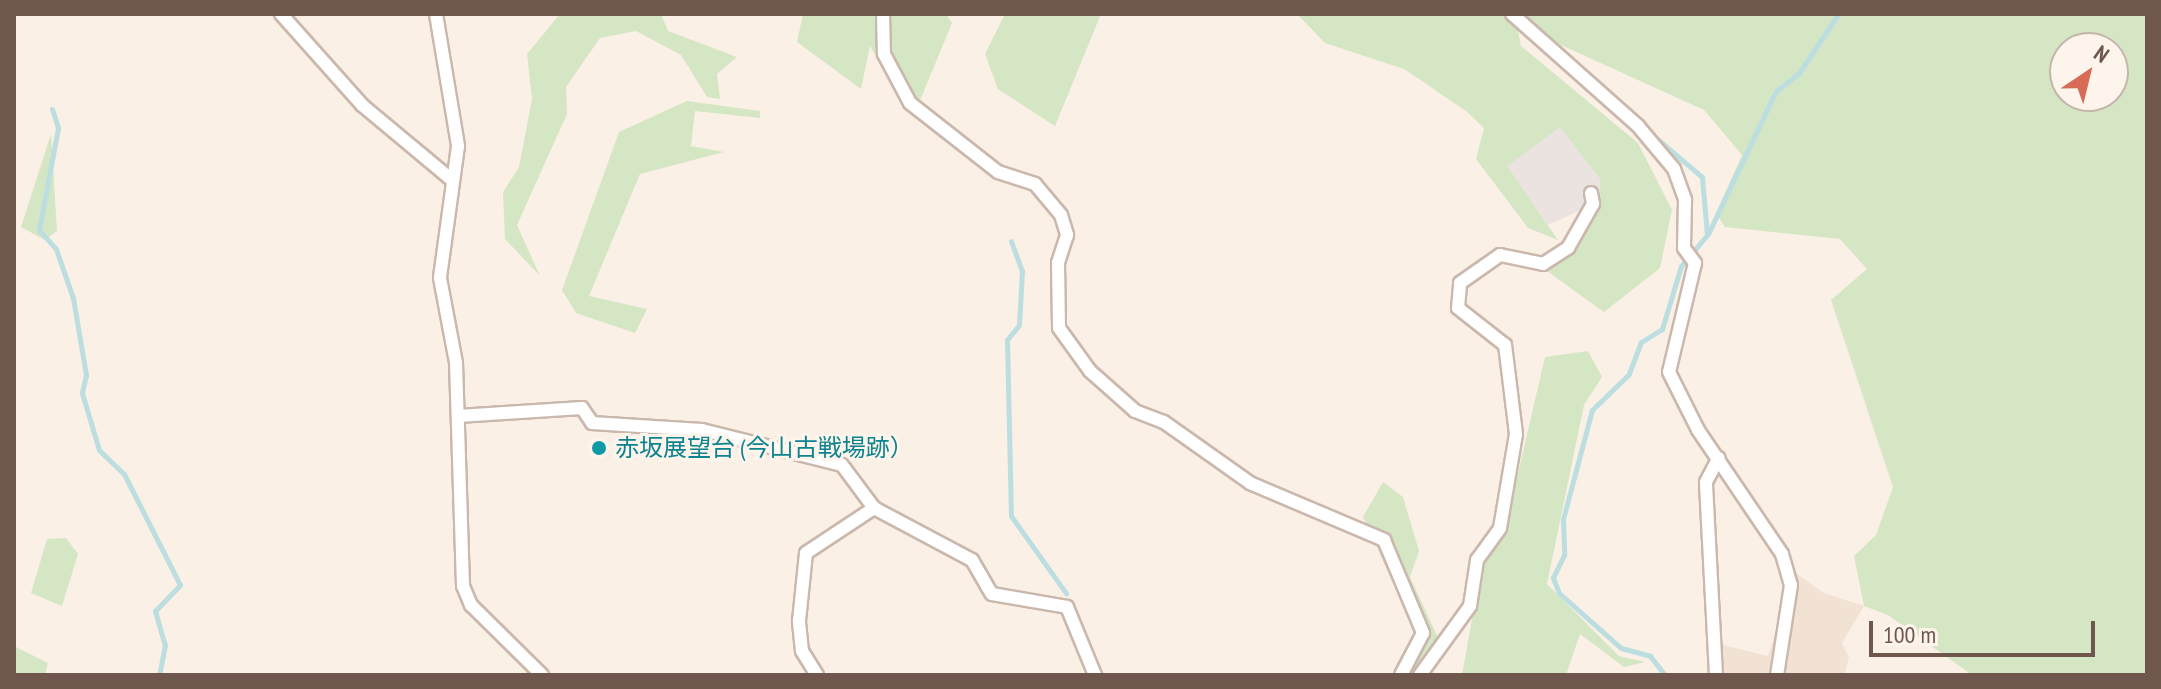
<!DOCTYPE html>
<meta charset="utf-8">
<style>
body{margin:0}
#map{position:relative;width:2161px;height:689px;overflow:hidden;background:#faf0e5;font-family:"PT Sans Narrow","Noto Sans JP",sans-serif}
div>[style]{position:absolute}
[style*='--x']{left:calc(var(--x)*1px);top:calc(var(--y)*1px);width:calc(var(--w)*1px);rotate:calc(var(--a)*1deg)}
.residential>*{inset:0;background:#f1e2d4}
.industrial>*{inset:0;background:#eae3df}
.green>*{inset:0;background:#d5e6c5}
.stream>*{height:5px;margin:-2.5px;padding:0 2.5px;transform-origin:2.5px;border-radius:2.5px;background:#bcdee1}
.roads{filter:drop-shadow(2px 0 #cab8ad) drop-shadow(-2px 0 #cab8ad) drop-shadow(0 2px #cab8ad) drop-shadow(0 -2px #cab8ad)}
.minor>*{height:12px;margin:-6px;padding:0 6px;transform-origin:6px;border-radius:6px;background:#fff}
.dots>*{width:22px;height:22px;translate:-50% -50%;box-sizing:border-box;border:4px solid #fdf5eb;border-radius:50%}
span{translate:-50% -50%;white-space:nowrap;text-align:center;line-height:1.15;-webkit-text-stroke:6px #fdf5eb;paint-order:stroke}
.culture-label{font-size:24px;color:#0d838f}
.left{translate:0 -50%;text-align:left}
.frame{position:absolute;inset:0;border:16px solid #70574d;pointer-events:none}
.north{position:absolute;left:2049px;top:32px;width:80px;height:80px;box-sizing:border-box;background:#fdf5eb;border:2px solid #c5b6ac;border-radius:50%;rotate:35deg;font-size:22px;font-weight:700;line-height:32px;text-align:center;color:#70574d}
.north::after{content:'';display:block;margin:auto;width:28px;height:36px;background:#d76b57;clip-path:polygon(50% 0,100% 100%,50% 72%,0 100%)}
.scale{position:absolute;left:1869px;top:621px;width:226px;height:36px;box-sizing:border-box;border:4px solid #70574d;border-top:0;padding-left:10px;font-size:24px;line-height:28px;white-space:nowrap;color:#70574d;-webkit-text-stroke:6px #fdf5eb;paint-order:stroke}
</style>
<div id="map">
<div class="residential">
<div style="clip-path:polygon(1794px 572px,1824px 593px,1864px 606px,1842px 643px,1849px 658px,1844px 675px,1711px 675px,1710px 633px,1723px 645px,1768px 656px)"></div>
</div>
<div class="industrial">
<div style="clip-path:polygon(1560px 126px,1600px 179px,1599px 202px,1548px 225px,1506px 166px)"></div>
</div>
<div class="green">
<div style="clip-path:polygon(560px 14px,661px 14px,668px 31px,737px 57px,717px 74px,720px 99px,707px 97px,681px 55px,636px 31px,600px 38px,566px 87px,567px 114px,517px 225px,540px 276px,505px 239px,503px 192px,519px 167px,532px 99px,527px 54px)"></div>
<div style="clip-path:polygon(803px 14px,946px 14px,952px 23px,919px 103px,896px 93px,870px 46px,861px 89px,797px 42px)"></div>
<div style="clip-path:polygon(1005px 14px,1101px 14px,1055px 126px,998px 89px,985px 54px)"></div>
<div style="clip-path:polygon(evenodd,1297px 14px,2147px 14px,2147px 675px,1972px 675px,1888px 615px,1864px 606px,1854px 556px,1876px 535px,1893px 487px,1831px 300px,1867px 269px,1840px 239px,1725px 227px,1716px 213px,1742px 155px,1704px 110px,1517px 25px,1521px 46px,1638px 143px,1672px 210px,1660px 268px,1604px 312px,1547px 271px,1572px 251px,1599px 202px,1600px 179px,1560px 127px,1507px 166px,1558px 240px,1528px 228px,1476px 159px,1484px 128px,1466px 111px,1404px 69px,1325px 43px,1297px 14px,2065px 48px,2113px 48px,2113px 96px,2065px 96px,2065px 48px)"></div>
<div style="clip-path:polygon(687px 101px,760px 111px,760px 118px,695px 111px,691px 146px,724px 152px,640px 174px,589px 296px,647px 309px,635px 333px,576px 313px,562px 290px,619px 132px)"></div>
<div style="clip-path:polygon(51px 134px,57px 231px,45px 240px,21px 227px)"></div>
<div style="clip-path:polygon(1588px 351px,1602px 377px,1584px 405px,1547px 584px,1619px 656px,1645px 662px,1624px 667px,1580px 634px,1566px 675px,1462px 675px,1482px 564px,1504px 534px,1545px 357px)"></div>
<div style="clip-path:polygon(1383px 482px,1403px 497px,1419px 551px,1410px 577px,1440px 642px,1411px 675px,1396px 672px,1419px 639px,1363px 517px)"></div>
<div style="clip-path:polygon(66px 538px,78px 554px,62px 606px,31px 593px,47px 539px)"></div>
<div style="clip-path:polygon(14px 646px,48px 663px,45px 675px,14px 675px)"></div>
</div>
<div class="stream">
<div style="--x:1522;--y:14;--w:107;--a:42.3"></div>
<div style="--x:52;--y:109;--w:20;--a:72"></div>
<div style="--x:58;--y:128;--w:104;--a:100.6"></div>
<div style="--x:39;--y:230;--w:25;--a:48"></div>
<div style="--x:56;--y:249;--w:52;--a:70.9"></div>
<div style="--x:73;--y:298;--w:78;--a:80.4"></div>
<div style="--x:86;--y:375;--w:18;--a:103"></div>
<div style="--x:82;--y:393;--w:59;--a:73.4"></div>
<div style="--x:99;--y:450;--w:35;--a:44"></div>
<div style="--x:124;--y:474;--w:124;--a:63.2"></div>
<div style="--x:180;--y:585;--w:36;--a:134"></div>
<div style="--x:155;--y:611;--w:35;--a:74"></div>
<div style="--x:165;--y:645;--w:31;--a:101"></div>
<div style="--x:1655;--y:137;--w:62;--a:40.4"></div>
<div style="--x:1702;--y:177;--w:58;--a:85.1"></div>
<div style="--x:1707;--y:235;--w:40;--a:130"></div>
<div style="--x:1681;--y:266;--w:66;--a:106.8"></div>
<div style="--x:1662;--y:329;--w:25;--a:148"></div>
<div style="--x:1641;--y:342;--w:34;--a:111"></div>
<div style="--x:1629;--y:374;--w:52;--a:135.8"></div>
<div style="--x:1592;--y:410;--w:113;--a:104.9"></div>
<div style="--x:1563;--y:519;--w:36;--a:88"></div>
<div style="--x:1564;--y:555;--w:25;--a:116"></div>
<div style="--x:1553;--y:578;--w:16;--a:68"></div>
<div style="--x:1559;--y:593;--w:83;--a:41.6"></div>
<div style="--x:1621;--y:648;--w:30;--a:15"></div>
<div style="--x:1650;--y:656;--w:24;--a:52"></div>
<div style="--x:1708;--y:234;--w:158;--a:-64.6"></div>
<div style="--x:1776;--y:91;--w:29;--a:-38"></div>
<div style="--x:1799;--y:73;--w:71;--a:-56.5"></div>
<div style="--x:1011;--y:241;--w:32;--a:70"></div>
<div style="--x:1022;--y:271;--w:54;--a:93.2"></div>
<div style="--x:1019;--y:325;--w:19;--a:129"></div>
<div style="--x:1007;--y:340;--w:176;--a:88.7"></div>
<div style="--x:1011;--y:516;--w:95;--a:54.5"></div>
</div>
<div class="roads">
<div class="minor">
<div style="--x:281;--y:14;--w:122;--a:48.3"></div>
<div style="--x:362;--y:105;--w:117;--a:39.8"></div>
<div style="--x:436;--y:14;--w:134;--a:80.5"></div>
<div style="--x:458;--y:146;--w:133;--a:97.8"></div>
<div style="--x:440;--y:278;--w:86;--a:79.3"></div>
<div style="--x:456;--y:363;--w:223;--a:88.2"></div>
<div style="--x:463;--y:586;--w:21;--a:67"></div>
<div style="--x:471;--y:605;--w:100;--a:44.6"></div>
<div style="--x:883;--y:14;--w:40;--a:88.6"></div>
<div style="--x:884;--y:54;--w:55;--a:62"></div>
<div style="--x:910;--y:103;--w:112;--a:38.1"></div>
<div style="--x:998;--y:172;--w:39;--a:18"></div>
<div style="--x:1035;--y:184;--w:40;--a:50"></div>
<div style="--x:1061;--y:215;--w:21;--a:73"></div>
<div style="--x:1067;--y:235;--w:29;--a:108"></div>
<div style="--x:1058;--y:263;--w:65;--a:89.1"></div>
<div style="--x:1059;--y:328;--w:53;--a:54.2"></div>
<div style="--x:1090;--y:371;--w:60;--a:41.6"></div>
<div style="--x:1135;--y:411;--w:31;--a:21"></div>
<div style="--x:1164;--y:422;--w:105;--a:35.3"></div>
<div style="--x:1250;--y:483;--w:146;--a:23"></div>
<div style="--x:1384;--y:540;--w:101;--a:67.2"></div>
<div style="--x:1423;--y:633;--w:47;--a:117.6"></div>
<div style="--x:1512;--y:14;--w:169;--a:41.6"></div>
<div style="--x:1638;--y:126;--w:56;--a:50.1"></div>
<div style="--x:1674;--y:169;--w:33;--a:70"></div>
<div style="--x:1685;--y:200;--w:48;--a:91.2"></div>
<div style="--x:1684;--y:248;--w:19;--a:54"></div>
<div style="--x:1695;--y:263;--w:112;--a:103.4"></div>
<div style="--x:1669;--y:372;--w:65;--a:63.4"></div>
<div style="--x:1698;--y:430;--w:150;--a:55.9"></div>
<div style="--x:1782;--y:554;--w:32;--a:74"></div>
<div style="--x:1791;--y:585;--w:91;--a:98.8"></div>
<div style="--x:458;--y:416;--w:124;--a:-3.7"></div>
<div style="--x:582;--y:408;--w:18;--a:56"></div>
<div style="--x:592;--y:423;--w:110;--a:3.6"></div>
<div style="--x:702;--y:430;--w:144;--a:14"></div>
<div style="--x:842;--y:465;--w:54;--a:53.3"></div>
<div style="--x:874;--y:508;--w:111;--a:28"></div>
<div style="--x:972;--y:560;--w:39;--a:60"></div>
<div style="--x:992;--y:594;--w:76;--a:9.8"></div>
<div style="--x:1067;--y:607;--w:74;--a:67.6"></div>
<div style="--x:817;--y:675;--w:28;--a:-122"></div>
<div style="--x:802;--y:651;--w:30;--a:-96"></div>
<div style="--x:799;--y:621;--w:68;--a:-84.1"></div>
<div style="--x:806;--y:553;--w:82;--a:-33.5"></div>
<div style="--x:1420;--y:675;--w:85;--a:-54.1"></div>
<div style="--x:1470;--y:606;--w:47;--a:-81.3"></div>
<div style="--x:1477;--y:560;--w:39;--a:-54"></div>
<div style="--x:1500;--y:528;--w:95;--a:-80.3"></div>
<div style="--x:1516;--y:434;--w:90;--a:-97"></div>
<div style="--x:1505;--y:345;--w:60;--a:-141.8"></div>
<div style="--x:1458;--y:308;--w:25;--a:-85"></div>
<div style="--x:1460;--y:283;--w:49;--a:-35"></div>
<div style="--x:1500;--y:255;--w:44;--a:11.8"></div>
<div style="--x:1543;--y:264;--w:30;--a:-33"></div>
<div style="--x:1568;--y:248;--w:51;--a:-60.4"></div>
<div style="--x:1593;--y:204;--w:11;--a:-100"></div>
<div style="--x:1716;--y:675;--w:193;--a:-93"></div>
<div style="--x:1706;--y:482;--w:27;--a:-62"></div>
</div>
</div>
<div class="dots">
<div style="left:599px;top:448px;background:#0f9aa8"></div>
</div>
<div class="culture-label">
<span class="left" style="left:615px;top:448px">赤坂展望台 (今山古戦場跡）</span>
</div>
<div class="frame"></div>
<div class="north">N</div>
<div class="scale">100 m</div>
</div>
